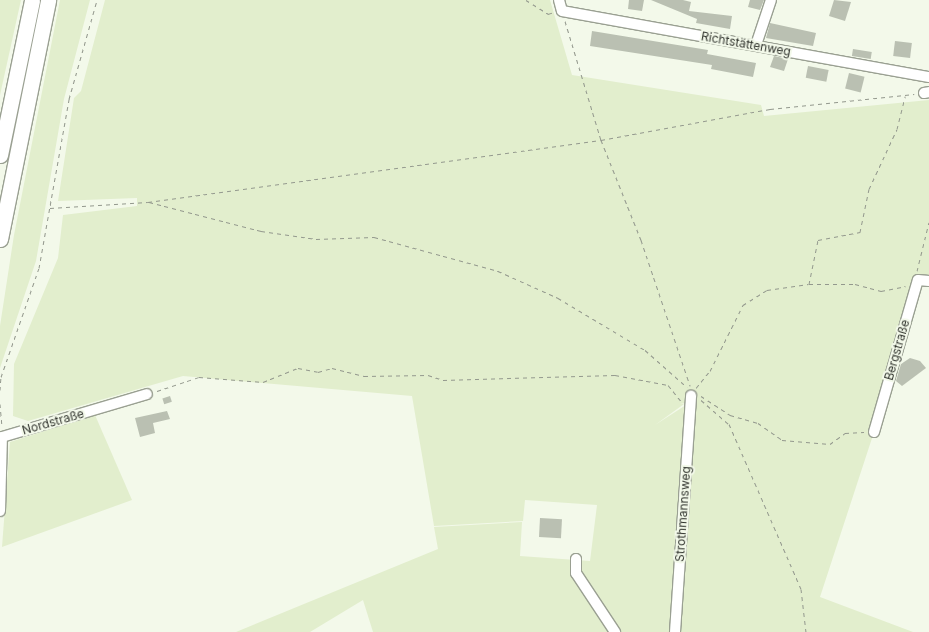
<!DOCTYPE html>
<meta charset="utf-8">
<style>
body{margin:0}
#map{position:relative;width:929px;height:632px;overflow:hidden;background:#f3f9ea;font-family:Inter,sans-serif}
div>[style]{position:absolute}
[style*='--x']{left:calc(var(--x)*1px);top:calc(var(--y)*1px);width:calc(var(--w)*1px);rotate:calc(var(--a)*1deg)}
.green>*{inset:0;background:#e2eecd}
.building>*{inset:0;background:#bac0b2;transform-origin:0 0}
.path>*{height:1px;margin-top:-0.5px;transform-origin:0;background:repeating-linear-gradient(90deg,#93988d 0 4px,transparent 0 8px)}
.roads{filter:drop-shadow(1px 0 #9aa092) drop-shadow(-1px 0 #9aa092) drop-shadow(0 1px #9aa092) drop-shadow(0 -1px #9aa092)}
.minor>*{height:10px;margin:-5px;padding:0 5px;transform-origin:5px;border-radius:5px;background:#fff}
.highway>*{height:15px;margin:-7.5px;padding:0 7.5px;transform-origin:7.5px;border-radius:7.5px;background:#fff}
span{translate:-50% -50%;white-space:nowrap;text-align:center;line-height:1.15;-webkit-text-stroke:4px #f3f9ea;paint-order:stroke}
.street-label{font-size:12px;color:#333630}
</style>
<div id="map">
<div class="green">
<div style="clip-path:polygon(0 0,21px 0,0 95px)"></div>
<div style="clip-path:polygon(60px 0,90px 0,64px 99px,36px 261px,0 368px,0 326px,14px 235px)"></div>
<div style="clip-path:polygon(105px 0,550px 0,572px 75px,761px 105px,764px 116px,929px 100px,929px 281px,917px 280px,874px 432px,820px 597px,913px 632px,680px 632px,694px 404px,680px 403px,684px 404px,655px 425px,686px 405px,671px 632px,373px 632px,363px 600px,310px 632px,236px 632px,438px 549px,434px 527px,522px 522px,520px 556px,590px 561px,597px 505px,525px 500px,523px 521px,434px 526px,412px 396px,183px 376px,28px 421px,13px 416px,14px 364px,58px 258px,63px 215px,137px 206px,137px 198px,58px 201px,74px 98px,81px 91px)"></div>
<div style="clip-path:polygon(95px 415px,132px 500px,2px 547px,10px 442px)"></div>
</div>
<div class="building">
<div style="clip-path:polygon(629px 0,644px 0,642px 11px,628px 9px)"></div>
<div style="clip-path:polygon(651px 0,683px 0,691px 2px,689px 11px,732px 16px,730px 29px,696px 23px,697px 19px)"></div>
<div style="clip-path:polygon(750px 0,764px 0,760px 10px,748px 7px)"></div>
<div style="clip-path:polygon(834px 0,851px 2px,845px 21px,829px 16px)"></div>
<div style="clip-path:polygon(770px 23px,816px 33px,813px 46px,766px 38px)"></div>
<div style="clip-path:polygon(592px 31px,708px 50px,707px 54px,756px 63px,753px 77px,711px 69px,712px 65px,590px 46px)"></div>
<div style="left:895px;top:41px;width:17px;height:15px;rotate:7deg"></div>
<div style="left:853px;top:49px;width:19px;height:7px;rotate:9deg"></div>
<div style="clip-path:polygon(774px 56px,788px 59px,784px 71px,770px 67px)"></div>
<div style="left:808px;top:66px;width:21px;height:12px;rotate:11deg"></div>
<div style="left:849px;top:73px;width:16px;height:16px;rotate:14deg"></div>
<div style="clip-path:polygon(910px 358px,920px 361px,926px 368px,902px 386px,896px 381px,901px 364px)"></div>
<div style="left:170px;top:396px;width:6px;height:8px;rotate:72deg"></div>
<div style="clip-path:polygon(167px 411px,170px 419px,153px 423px,155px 433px,140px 437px,135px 418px)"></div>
<div style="left:540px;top:518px;width:22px;height:19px;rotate:3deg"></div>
</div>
<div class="path">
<div style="--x:526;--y:0;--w:26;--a:32"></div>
<div style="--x:548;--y:14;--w:6;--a:-18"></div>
<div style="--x:565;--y:21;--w:124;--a:73.2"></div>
<div style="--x:601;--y:140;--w:108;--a:68.2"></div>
<div style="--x:641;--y:240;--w:154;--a:71.4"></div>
<div style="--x:149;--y:202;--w:116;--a:14.5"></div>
<div style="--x:261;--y:231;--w:56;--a:8.3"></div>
<div style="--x:316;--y:239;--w:58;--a:-2"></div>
<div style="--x:374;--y:237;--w:129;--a:15.3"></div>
<div style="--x:498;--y:271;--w:66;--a:24.2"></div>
<div style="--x:558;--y:298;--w:101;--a:30.9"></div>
<div style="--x:645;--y:350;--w:56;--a:41.4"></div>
<div style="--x:50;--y:208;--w:98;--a:-3.5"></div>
<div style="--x:148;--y:202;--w:457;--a:-7.8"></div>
<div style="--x:601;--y:140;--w:172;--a:-10.4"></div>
<div style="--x:770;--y:109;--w:145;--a:-5.9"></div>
<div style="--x:917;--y:271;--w:50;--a:-76.2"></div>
<div style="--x:809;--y:284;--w:45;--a:-78.4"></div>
<div style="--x:818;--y:240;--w:43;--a:-10.8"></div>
<div style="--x:860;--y:232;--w:44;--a:-78.2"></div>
<div style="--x:869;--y:189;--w:66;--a:-65"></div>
<div style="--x:897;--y:129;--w:34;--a:-76"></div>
<div style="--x:696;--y:388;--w:22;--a:-51"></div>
<div style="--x:710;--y:371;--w:74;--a:-63.4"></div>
<div style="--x:743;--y:305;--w:28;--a:-32"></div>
<div style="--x:767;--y:290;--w:42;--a:-8.1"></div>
<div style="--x:809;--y:284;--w:46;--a:0"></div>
<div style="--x:855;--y:284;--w:27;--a:15"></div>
<div style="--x:881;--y:291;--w:25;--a:-11"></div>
<div style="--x:0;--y:390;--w:13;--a:-86"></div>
<div style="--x:1;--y:377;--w:115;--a:-70.8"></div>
<div style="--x:39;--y:268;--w:172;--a:-79.9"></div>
<div style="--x:69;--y:99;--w:103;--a:-74.2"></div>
<div style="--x:157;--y:391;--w:44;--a:-18.4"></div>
<div style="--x:199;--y:377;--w:64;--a:4.5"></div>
<div style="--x:263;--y:382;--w:38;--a:-22"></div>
<div style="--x:298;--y:368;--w:20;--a:11"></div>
<div style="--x:318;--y:372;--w:15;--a:-16"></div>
<div style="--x:332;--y:368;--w:33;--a:14"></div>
<div style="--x:364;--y:376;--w:64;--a:-0.9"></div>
<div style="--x:428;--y:375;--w:16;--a:18"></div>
<div style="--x:443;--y:380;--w:172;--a:-1.7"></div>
<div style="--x:615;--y:375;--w:54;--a:10.7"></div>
<div style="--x:668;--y:385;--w:21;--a:51"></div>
<div style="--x:701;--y:396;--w:35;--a:33"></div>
<div style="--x:730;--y:415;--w:29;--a:16"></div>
<div style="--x:758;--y:423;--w:29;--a:35"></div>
<div style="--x:782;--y:440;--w:48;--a:4.8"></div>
<div style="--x:830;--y:444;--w:19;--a:-36"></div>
<div style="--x:845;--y:433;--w:19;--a:-3"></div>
<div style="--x:701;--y:400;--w:37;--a:41"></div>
<div style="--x:729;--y:424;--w:180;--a:66.4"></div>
<div style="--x:801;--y:589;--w:43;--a:83.4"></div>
<div style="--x:0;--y:404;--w:22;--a:85"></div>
</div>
<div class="roads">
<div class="minor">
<div style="--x:559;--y:0;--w:11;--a:75"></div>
<div style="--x:562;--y:11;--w:373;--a:10.2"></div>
<div style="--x:756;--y:45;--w:47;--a:-71.6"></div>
<div style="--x:924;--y:93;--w:5;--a:-11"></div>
<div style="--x:874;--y:432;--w:158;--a:-73.9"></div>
<div style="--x:918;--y:280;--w:11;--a:5"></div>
<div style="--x:0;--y:511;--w:74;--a:-88.5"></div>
<div style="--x:2;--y:437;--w:151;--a:-16.5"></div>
<div style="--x:576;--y:559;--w:14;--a:90"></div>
<div style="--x:576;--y:573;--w:71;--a:56.5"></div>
<div style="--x:675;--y:632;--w:237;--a:-86.1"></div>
</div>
<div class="highway">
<div style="--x:0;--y:155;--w:158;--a:-78.3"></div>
<div style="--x:0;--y:239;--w:244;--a:-78.6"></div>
</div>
</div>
<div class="street-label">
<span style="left:746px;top:44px;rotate:10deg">Richtstättenweg</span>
<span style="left:897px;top:350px;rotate:-74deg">Bergstraße</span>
<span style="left:53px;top:422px;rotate:-16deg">Nordstraße</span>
<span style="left:683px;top:514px;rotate:-86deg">Strothmannsweg</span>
</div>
</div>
